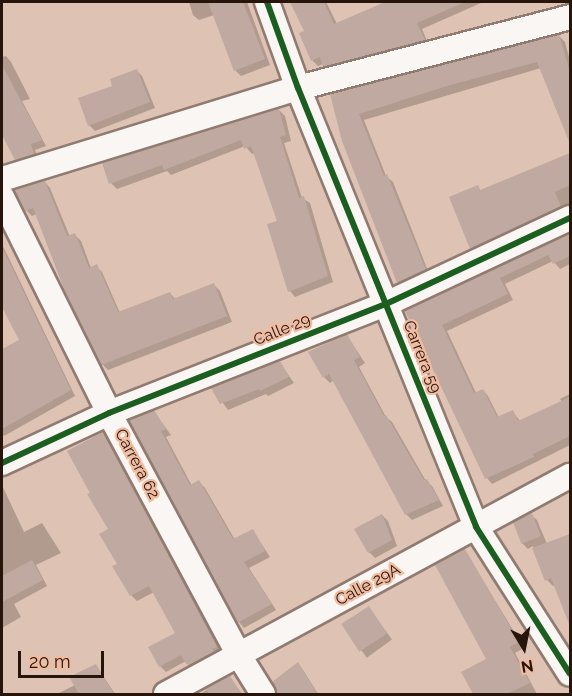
<!DOCTYPE html>
<style>
body{margin:0}
#map{position:relative;width:572px;height:696px;overflow:hidden;background:#dec2b3;font-family:Raleway,sans-serif}
div>[style]{position:absolute}
[style*='--x']{left:calc(var(--x)*1px);top:calc(var(--y)*1px);width:calc(var(--w)*1px);rotate:calc(var(--a)*1deg)}
.shadow>*{inset:0;background:#0003;transform-origin:0 0}
.building>*{inset:0;background:#c0a9a0;transform-origin:0 0}
.roads{filter:drop-shadow(2px 0 #907b70) drop-shadow(-2px 0 #907b70) drop-shadow(0 2px #907b70) drop-shadow(0 -2px #907b70)}
.street>*{height:24px;margin:-12px;padding:0 12px;transform-origin:12px;border-radius:12px;background:#faf6f4}
.cycleway>*{height:6px;margin:-3px;padding:0 3px;transform-origin:3px;border-radius:3px;background:#1b5e20}
span{translate:-50% -50%;white-space:nowrap;text-align:center;line-height:1.15;-webkit-text-stroke:4.5px #f0bca1;paint-order:stroke}
.street-label{font-size:16px;color:#27150b}
.frame{position:absolute;inset:0;border:3px solid #27150b;pointer-events:none}
.north{position:absolute;left:494px;top:618px;width:60px;height:60px;-webkit-text-stroke:4px #f0bca1;paint-order:stroke;rotate:170deg;font-size:16px;font-weight:700;line-height:24px;text-align:center;color:#27150b}
.north::after{content:'';display:block;margin:auto;width:21px;height:27px;background:#27150b;clip-path:polygon(50% 0,100% 100%,50% 72%,0 100%)}
.scale{position:absolute;left:18px;top:651px;width:86px;height:27px;box-sizing:border-box;border:3px solid #27150b;border-top:0;padding-left:8px;font-size:18px;line-height:21px;white-space:nowrap;color:#27150b;-webkit-text-stroke:4px #f0bca1;paint-order:stroke}
</style>
<div id="map">
<div class="shadow">
<div style="clip-path:polygon(189px 2px,247px 2px,270px 65px,241px 76px,235px 70px,214px 15px,199px 20px,193px 15px)"></div>
<div style="clip-path:polygon(292px 2px,326px 2px,337px 24px,387px 2px,481px 3px,422px 29px,429px 46px,330px 72px,323px 64px,318px 66px,312px 60px,306px 32px)"></div>
<div style="clip-path:polygon(559px 36px,565px 42px,570px 61px,570px 140px,541px 68px,364px 120px,386px 176px,393px 182px,430px 276px,404px 288px,398px 282px,332px 95px)"></div>
<div style="clip-path:polygon(6px 56px,11px 62px,30px 99px,22px 101px,46px 146px,35px 150px,39px 160px,22px 165px,2px 132px,2px 57px)"></div>
<div style="clip-path:polygon(136px 70px,142px 76px,155px 108px,95px 131px,89px 125px,114px 87px)"></div>
<div style="clip-path:polygon(279px 110px,285px 116px,291px 141px,284px 143px,302px 198px,310px 203px,333px 282px,295px 297px,290px 291px,279px 222px,255px 153px,252px 154px,245px 146px,171px 175px,167px 171px,117px 189px,111px 183px)"></div>
<div style="clip-path:polygon(570px 155px,570px 210px,477px 254px,471px 248px,478px 187px,481px 191px)"></div>
<div style="clip-path:polygon(45px 182px,50px 188px,70px 237px,75px 235px,81px 241px,91px 268px,96px 266px,102px 272px,120px 313px,170px 293px,176px 300px,214px 285px,220px 291px,232px 322px,108px 370px,102px 364px,37px 214px,32px 216px,26px 210px)"></div>
<div style="clip-path:polygon(570px 235px,570px 264px,560px 269px,553px 261px,505px 284px,513px 300px,447px 331px,476px 393px,483px 390px,488px 396px,499px 418px,513px 412px,520px 421px,562px 402px,560px 399px,570px 394px,570px 445px,492px 484px,487px 478px,407px 311px)"></div>
<div style="clip-path:polygon(2px 244px,75px 396px,4px 436px,2px 433px,2px 393px,32px 378px,21px 341px,2px 304px)"></div>
<div style="clip-path:polygon(347px 336px,365px 363px,359px 367px,386px 417px,392px 422px,426px 481px,432px 486px,443px 506px,412px 520px,406px 514px,334px 380px,330px 383px,324px 377px)"></div>
<div style="clip-path:polygon(280px 363px,294px 383px,268px 396px,266px 394px,228px 410px,213px 389px)"></div>
<div style="clip-path:polygon(154px 412px,171px 435px,166px 437px,192px 486px,199px 482px,205px 488px,235px 540px,253px 531px,270px 557px,249px 568px,276px 610px,244px 628px,239px 622px,131px 421px)"></div>
<div style="clip-path:polygon(103px 434px,109px 440px,222px 653px,194px 671px,186px 661px,166px 672px,160px 666px,177px 634px,154px 592px,137px 601px,131px 595px,119px 565px,110px 530px,92px 493px)"></div>
<div style="clip-path:polygon(2px 485px,24px 532px,42px 523px,61px 553px,36px 565px,47px 586px,14px 604px,21px 617px,2px 628px)"></div>
<div style="clip-path:polygon(382px 515px,388px 521px,397px 546px,375px 558px,369px 552px)"></div>
<div style="clip-path:polygon(531px 515px,537px 520px,547px 544px,570px 536px,570px 613px,555px 585px,553px 586px,547px 580px,533px 546px,528px 549px,522px 543px)"></div>
<div style="clip-path:polygon(465px 551px,524px 648px,515px 653px,537px 694px,475px 694px,463px 673px,488px 660px)"></div>
<div style="left:369px;top:608px;width:39px;height:31px;rotate:54deg"></div>
<div style="clip-path:polygon(298px 664px,303px 670px,318px 694px,279px 694px,274px 682px)"></div>
<div style="clip-path:polygon(96px 665px,115px 694px,57px 694px,75px 685px)"></div>
<div style="clip-path:polygon(229px 678px,242px 694px,204px 694px,203px 692px)"></div>
</div>
<div class="building">
<div style="clip-path:polygon(208px 2px,243px 2px,265px 59px,234px 71px)"></div>
<div style="clip-path:polygon(290px 2px,324px 2px,334px 24px,385px 2px,465px 2px,417px 23px,425px 40px,323px 67px,320px 57px,311px 61px,299px 33px,304px 31px)"></div>
<div style="clip-path:polygon(559px 34px,570px 72px,570px 144px,537px 62px,450px 85px,359px 114px,384px 176px,387px 174px,426px 270px,397px 283px,342px 141px,330px 94px)"></div>
<div style="clip-path:polygon(2px 65px,42px 140px,31px 144px,34px 154px,15px 160px,2px 135px)"></div>
<div style="clip-path:polygon(137px 69px,150px 102px,88px 126px,78px 98px,112px 86px,110px 79px)"></div>
<div style="clip-path:polygon(279px 109px,286px 135px,280px 137px,299px 198px,304px 196px,328px 276px,288px 292px,267px 224px,277px 221px,251px 146px,244px 149px,241px 140px,164px 170px,162px 165px,109px 184px,102px 163px)"></div>
<div style="clip-path:polygon(570px 153px,570px 185px,555px 192px,561px 207px,470px 249px,449px 197px,478px 185px,480px 190px)"></div>
<div style="clip-path:polygon(45px 181px,67px 236px,75px 233px,89px 268px,97px 264px,118px 312px,170px 292px,173px 299px,214px 283px,227px 316px,101px 365px,64px 289px,33px 208px,25px 211px,14px 190px)"></div>
<div style="clip-path:polygon(570px 233px,570px 256px,553px 264px,548px 255px,500px 278px,508px 294px,442px 325px,474px 393px,483px 389px,497px 417px,513px 410px,518px 421px,570px 397px,570px 436px,533px 454px,534px 457px,485px 479px,405px 311px)"></div>
<div style="clip-path:polygon(2px 247px,71px 390px,2px 429px,2px 349px,19px 340px,2px 307px)"></div>
<div style="clip-path:polygon(347px 334px,360px 357px,354px 360px,384px 416px,386px 415px,424px 480px,427px 479px,439px 500px,405px 515px,329px 374px,323px 378px,308px 352px)"></div>
<div style="clip-path:polygon(280px 361px,289px 377px,260px 391px,259px 389px,220px 404px,211px 388px)"></div>
<div style="clip-path:polygon(154px 410px,166px 429px,161px 431px,190px 485px,199px 480px,233px 539px,253px 529px,265px 551px,244px 562px,272px 604px,237px 623px,129px 420px)"></div>
<div style="clip-path:polygon(103px 432px,217px 647px,212px 649px,214px 652px,190px 665px,186px 664px,181px 655px,159px 667px,148px 647px,175px 633px,149px 586px,130px 596px,112px 566px,117px 564px,99px 534px,108px 529px,87px 494px,90px 493px,67px 451px)"></div>
<div style="left:532px;top:513px;width:25px;height:21px;rotate:69deg"></div>
<div style="clip-path:polygon(382px 514px,392px 540px,368px 553px,354px 529px)"></div>
<div style="clip-path:polygon(570px 534px,570px 623px,569px 624px,551px 578px,545px 581px,532px 548px)"></div>
<div style="clip-path:polygon(465px 549px,519px 642px,510px 647px,530px 683px,507px 694px,473px 694px,461px 672px,486px 659px,435px 565px)"></div>
<div style="clip-path:polygon(32px 560px,43px 580px,2px 602px,2px 576px)"></div>
<div style="left:369px;top:606px;width:33px;height:33px;rotate:57deg"></div>
<div style="clip-path:polygon(298px 662px,317px 694px,277px 694px,272px 682px)"></div>
<div style="clip-path:polygon(96px 664px,114px 694px,79px 694px,69px 677px)"></div>
<div style="clip-path:polygon(230px 676px,242px 694px,209px 694px,206px 689px)"></div>
</div>
<div class="roads">
<div class="street">
<div style="--x:267;--y:2;--w:91;--a:70.2"></div>
<div style="--x:298;--y:88;--w:474;--a:67.9"></div>
<div style="--x:476;--y:527;--w:174;--a:57.4"></div>
<div style="--x:2;--y:179;--w:310;--a:-17.1"></div>
<div style="--x:298;--y:88;--w:281;--a:-14.6"></div>
<div style="--x:2;--y:197;--w:241;--a:63.6"></div>
<div style="--x:109;--y:413;--w:273;--a:61.8"></div>
<div style="--x:238;--y:654;--w:47;--a:58"></div>
<div style="--x:2;--y:463;--w:118;--a:-25"></div>
<div style="--x:109;--y:413;--w:298;--a:-21.5"></div>
<div style="--x:386;--y:304;--w:203;--a:-25.1"></div>
<div style="--x:166;--y:694;--w:459;--a:-28.4"></div>
</div>
</div>
<div class="cycleway">
<div style="--x:267;--y:2;--w:91;--a:70.2"></div>
<div style="--x:298;--y:88;--w:474;--a:67.9"></div>
<div style="--x:476;--y:527;--w:174;--a:57.4"></div>
<div style="--x:2;--y:463;--w:118;--a:-25"></div>
<div style="--x:109;--y:413;--w:298;--a:-21.5"></div>
<div style="--x:386;--y:304;--w:203;--a:-25.1"></div>
</div>
<div class="street-label">
<span style="left:282px;top:330px;rotate:-22deg">Calle 29</span>
<span style="left:422px;top:357px;rotate:68deg">Carrera 59</span>
<span style="left:137px;top:464px;rotate:62deg">Carrera 62</span>
<span style="left:368px;top:585px;rotate:-28deg">Calle 29A</span>
</div>
<div class="frame"></div>
<div class="north">N</div>
<div class="scale">20 m</div>
</div>
